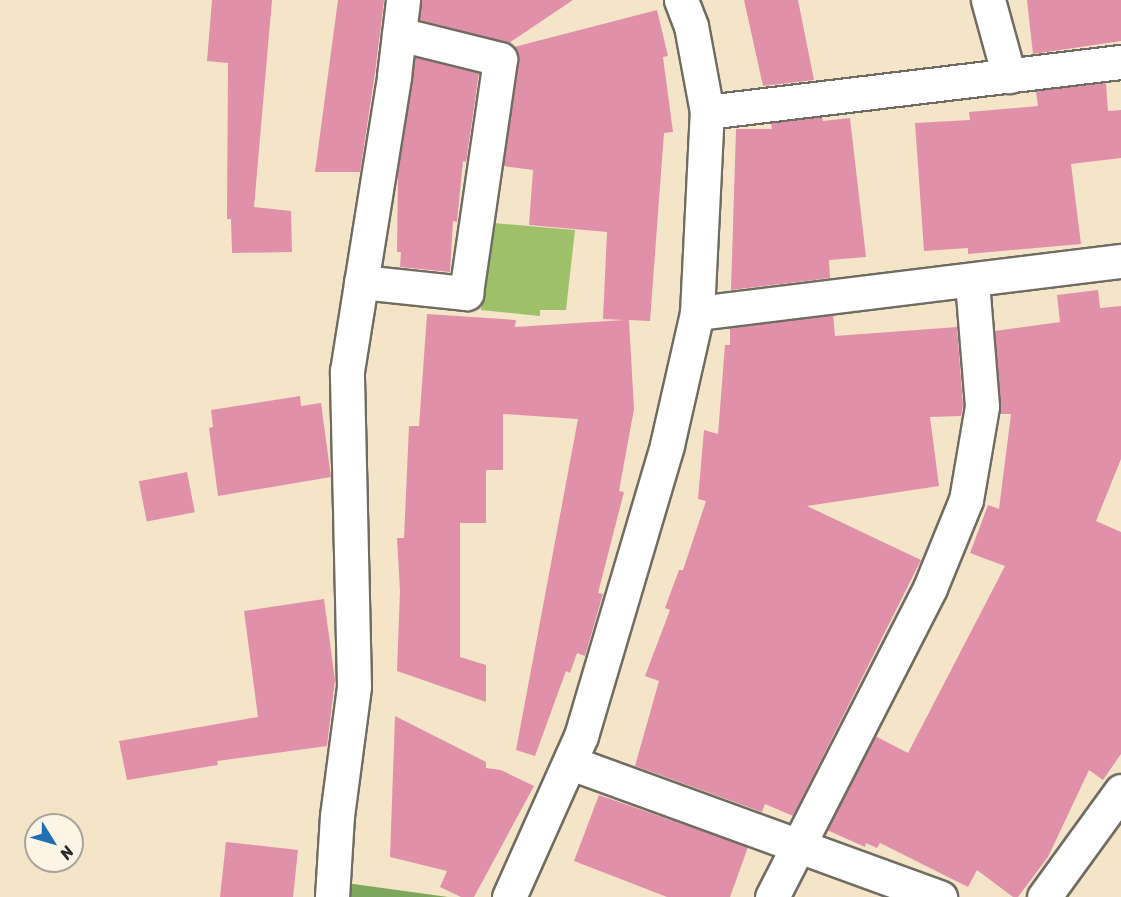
<!DOCTYPE html>
<style>
body{margin:0}
#map{position:relative;width:1121px;height:897px;overflow:hidden;background:#f4e5c9;font-family:Sriracha,sans-serif}
div>[style]{position:absolute}
[style*='--x']{left:calc(var(--x)*1px);top:calc(var(--y)*1px);width:calc(var(--w)*1px);rotate:calc(var(--a)*1deg)}
.green>*{inset:0;background:#9ec069}
.forest>*{inset:0;background:#7ea65d}
.building>*{inset:0;background:#e190aa;transform-origin:0 0}
.roads{filter:drop-shadow(2px 0 #716c62) drop-shadow(-2px 0 #716c62) drop-shadow(0 2px #716c62) drop-shadow(0 -2px #716c62)}
.minor>*{height:33px;margin:-16.5px;padding:0 16.5px;transform-origin:16.5px;border-radius:16.5px;background:#fff}
span{translate:-50% -50%;white-space:nowrap;text-align:center;line-height:1.15;-webkit-text-stroke:4.5px #fcf5e5;paint-order:stroke}
.north{position:absolute;left:24px;top:813px;width:60px;height:60px;box-sizing:border-box;background:#fcf5e5;border:2px solid #a8a49b;border-radius:50%;rotate:127deg;font-size:16px;font-weight:700;line-height:24px;text-align:center;color:#2b2b2b}
.north::after{content:'';display:block;margin:auto;width:21px;height:27px;background:#1f6fb2;clip-path:polygon(50% 0,100% 100%,50% 72%,0 100%)}
</style>
<div id="map">
<div class="green">
<div style="clip-path:polygon(493px 223px,575px 230px,566px 310px,540px 310px,540px 316px,481px 310px)"></div>
</div>
<div class="forest">
<div style="clip-path:polygon(346px 883px,448px 897px,345px 897px)"></div>
</div>
<div class="building">
<div style="clip-path:polygon(212px 0,272px 0,254px 207px,291px 211px,292px 252px,232px 253px,231px 219px,227px 219px,228px 63px,207px 61px)"></div>
<div style="clip-path:polygon(338px 0,384px 0,375px 73px,360px 172px,315px 172px)"></div>
<div style="clip-path:polygon(421px 0,573px 0,509px 43px,420px 20px)"></div>
<div style="clip-path:polygon(744px 0,798px 0,814px 80px,763px 86px)"></div>
<div style="clip-path:polygon(1027px 0,1121px 0,1121px 41px,1033px 54px)"></div>
<div style="clip-path:polygon(657px 10px,668px 56px,663px 57px,673px 132px,664px 133px,650px 321px,629px 320px,634px 409px,619px 491px,624px 492px,598px 593px,603px 594px,585px 656px,577px 653px,570px 673px,566px 671px,535px 756px,516px 750px,578px 419px,503px 414px,503px 470px,486px 470px,486px 523px,460px 523px,460px 657px,486px 665px,486px 702px,397px 671px,400px 591px,397px 538px,404px 538px,409px 426px,419px 426px,427px 314px,516px 320px,515px 327px,624px 320px,603px 319px,607px 232px,529px 225px,533px 170px,503px 166px,519px 62px,514px 47px)"></div>
<div style="clip-path:polygon(415px 57px,479px 73px,466px 162px,463px 161px,457px 222px,453px 221px,450px 272px,400px 267px,401px 252px,397px 252px,398px 172px)"></div>
<div style="clip-path:polygon(1106px 83px,1108px 111px,1121px 110px,1121px 158px,1071px 164px,1081px 244px,968px 254px,968px 248px,924px 251px,915px 123px,970px 120px,969px 112px,1038px 106px,1036px 91px)"></div>
<div style="clip-path:polygon(822px 117px,823px 121px,850px 118px,866px 257px,829px 260px,830px 278px,731px 290px,736px 129px,772px 129px,771px 123px)"></div>
<div style="clip-path:polygon(1098px 290px,1100px 308px,1121px 306px,1121px 459px,1096px 521px,1121px 532px,1121px 754px,1103px 780px,1089px 770px,1048px 857px,1018px 897px,1013px 897px,977px 870px,968px 887px,880px 843px,877px 848px,866px 843px,865px 847px,827px 830px,875px 736px,908px 753px,1005px 566px,970px 553px,988px 505px,999px 509px,1011px 414px,1000px 414px,995px 331px,1060px 322px,1057px 295px)"></div>
<div style="clip-path:polygon(833px 315px,835px 336px,957px 327px,963px 405px,961px 416px,930px 417px,939px 486px,807px 506px,921px 560px,793px 816px,765px 804px,762px 812px,635px 766px,659px 681px,645px 676px,670px 610px,665px 608px,679px 570px,683px 570px,706px 501px,698px 499px,704px 430px,718px 434px,725px 345px,730px 345px,730px 328px)"></div>
<div style="clip-path:polygon(300px 396px,301px 406px,321px 403px,331px 477px,218px 496px,209px 428px,213px 427px,211px 410px)"></div>
<div style="left:187px;top:472px;width:41px;height:49px;rotate:79deg"></div>
<div style="clip-path:polygon(324px 599px,335px 680px,327px 746px,217px 761px,218px 765px,127px 780px,119px 741px,258px 717px,244px 611px)"></div>
<div style="clip-path:polygon(395px 716px,486px 762px,486px 768px,501px 770px,534px 786px,474px 897px,461px 897px,440px 887px,447px 871px,390px 857px)"></div>
<div style="clip-path:polygon(599px 795px,748px 847px,730px 897px,667px 897px,574px 861px)"></div>
<div style="clip-path:polygon(226px 842px,298px 850px,293px 897px,220px 897px)"></div>
</div>
<div class="roads">
<div class="minor">
<div style="--x:988;--y:0;--w:79;--a:74.6"></div>
<div style="--x:707;--y:112;--w:417;--a:-6.9"></div>
<div style="--x:361;--y:282;--w:106;--a:6"></div>
<div style="--x:466;--y:293;--w:236;--a:-81.7"></div>
<div style="--x:500;--y:59;--w:104;--a:-166.1"></div>
<div style="--x:697;--y:313;--w:427;--a:-7"></div>
<div style="--x:571;--y:763;--w:393;--a:20"></div>
<div style="--x:332;--y:897;--w:81;--a:-86.5"></div>
<div style="--x:337;--y:816;--w:131;--a:-82.5"></div>
<div style="--x:354;--y:686;--w:315;--a:-91.3"></div>
<div style="--x:347;--y:371;--w:299;--a:-80.9"></div>
<div style="--x:394;--y:76;--w:77;--a:-83.2"></div>
<div style="--x:509;--y:897;--w:176;--a:-65.9"></div>
<div style="--x:581;--y:736;--w:303;--a:-73.5"></div>
<div style="--x:667;--y:445;--w:135;--a:-77.2"></div>
<div style="--x:697;--y:313;--w:201;--a:-87.2"></div>
<div style="--x:707;--y:112;--w:87;--a:-100.5"></div>
<div style="--x:691;--y:26;--w:28;--a:-111"></div>
<div style="--x:772;--y:897;--w:347;--a:-62.9"></div>
<div style="--x:930;--y:588;--w:95;--a:-67.8"></div>
<div style="--x:966;--y:500;--w:95;--a:-80.3"></div>
<div style="--x:982;--y:406;--w:125;--a:-94.6"></div>
<div style="--x:1044;--y:897;--w:131;--a:-54"></div>
</div>
</div>
<div class="north">N</div>
</div>
